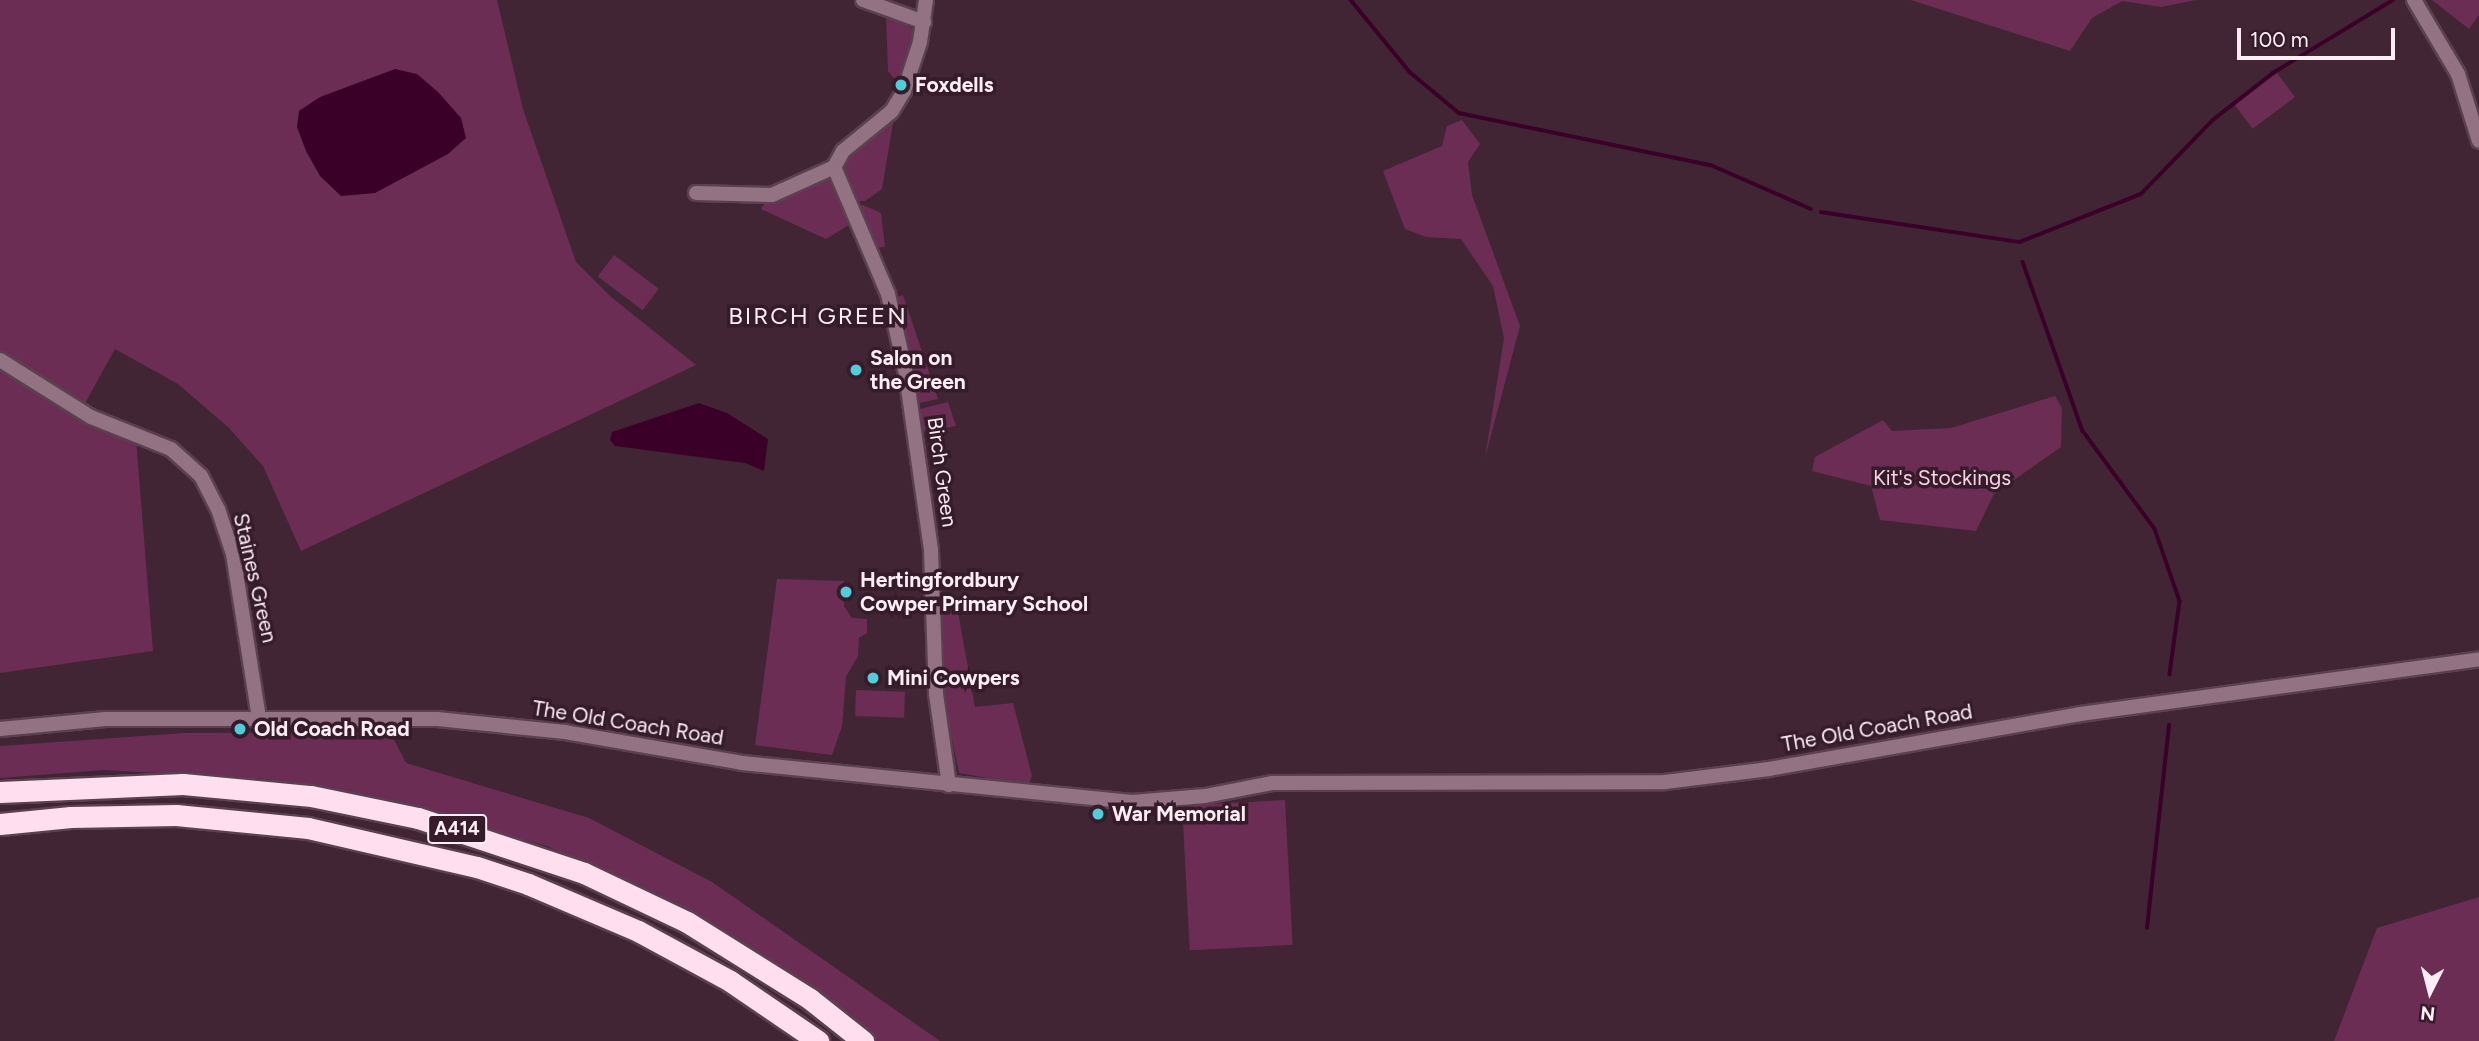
<!DOCTYPE html>
<style>
body{margin:0}
#map{position:relative;width:2479px;height:1041px;overflow:hidden;background:#412535;font-family:Figtree,sans-serif}
div>[style]{position:absolute}
[style*='--x']{left:calc(var(--x)*1px);top:calc(var(--y)*1px);width:calc(var(--w)*1px);rotate:calc(var(--a)*1deg)}
.green>*{inset:0;background:#6b2d53;transform-origin:0 0}
.water>*{inset:0;background:#3b0028}
.stream>*{height:3.5px;margin:-1.75px;padding:0 1.75px;transform-origin:1.75px;border-radius:1.75px;background:#3b0028}
.roads{filter:drop-shadow(2px 0 #5b4150) drop-shadow(-2px 0 #5b4150) drop-shadow(0 2px #5b4150) drop-shadow(0 -2px #5b4150)}
.minor>*{height:14px;margin:-7px;padding:0 7px;transform-origin:7px;border-radius:7px;background:#927283}
.highway>*{height:21px;margin:-10.5px;padding:0 10.5px;transform-origin:10.5px;border-radius:10.5px;background:#ffdeef}
.dots>*{width:19px;height:19px;translate:-50% -50%;box-sizing:border-box;border:4px solid #361c2b;border-radius:50%}
span{translate:-50% -50%;white-space:nowrap;text-align:center;line-height:1.15;-webkit-text-stroke:7px #361c2b;paint-order:stroke}
.shield-label span{padding:2px 5px;background:#361c2b;border:2px solid;border-radius:5px;-webkit-text-stroke-width:0}
.shield-label{font-size:19px;color:#fdedf5;font-weight:700}
.poi-label{font-size:21px;color:#fdedf5;font-weight:700}
.left{translate:0 -50%;text-align:left}
.street-label{font-size:21px;color:#fdedf5}
.park-label{font-size:21px;color:#f9d1e6}
.quarter-label{font-size:24px;color:#fdedf5;letter-spacing:2px}
.north{position:absolute;left:2395px;top:957px;width:70px;height:70px;-webkit-text-stroke:5px #361c2b;paint-order:stroke;rotate:186deg;font-size:19px;font-weight:700;line-height:28px;text-align:center;color:#fdedf5}
.north::after{content:'';display:block;margin:auto;width:24px;height:32px;background:#fdedf5;clip-path:polygon(50% 0,100% 100%,50% 72%,0 100%)}
.scale{position:absolute;left:2237px;top:28px;width:158px;height:32px;box-sizing:border-box;border:4px solid #fdedf5;border-top:0;padding-left:9px;font-size:21px;line-height:24px;white-space:nowrap;color:#fdedf5;-webkit-text-stroke:5px #361c2b;paint-order:stroke}
</style>
<div id="map">
<div class="green">
<div style="clip-path:polygon(0 0,497px 0,523px 109px,576px 262px,610px 296px,696px 365px,301px 551px,263px 466px,228px 427px,178px 384px,115px 349px,83px 407px,0 355px)"></div>
<div style="clip-path:polygon(1911px 0,2196px 0,2161px 7px,2122px 1px,2092px 18px,2070px 51px)"></div>
<div style="clip-path:polygon(2432px 0,2479px 0,2479px 15px,2469px 29px)"></div>
<div style="clip-path:polygon(886px 15px,915px 30px,899px 85px,888px 71px)"></div>
<div style="left:2277px;top:73px;width:30px;height:53px;rotate:53deg"></div>
<div style="clip-path:polygon(1462px 120px,1480px 144px,1468px 162px,1472px 195px,1520px 326px,1485px 458px,1504px 338px,1493px 286px,1461px 239px,1426px 237px,1405px 229px,1383px 171px,1442px 146px,1447px 126px)"></div>
<div style="clip-path:polygon(885px 123px,893px 123px,882px 189px,865px 201px,853px 201px,842px 160px)"></div>
<div style="clip-path:polygon(828px 175px,852px 223px,826px 239px,761px 209px,766px 201px)"></div>
<div style="clip-path:polygon(863px 205px,881px 213px,885px 247px,875px 248px,855px 208px)"></div>
<div style="left:614px;top:255px;width:56px;height:27px;rotate:37deg"></div>
<div style="clip-path:polygon(903px 295px,938px 399px,915px 404px,907px 345px,903px 342px,894px 298px)"></div>
<div style="clip-path:polygon(0 367px,52px 403px,104px 430px,136px 439px,153px 651px,0 673px)"></div>
<div style="clip-path:polygon(2055px 396px,2062px 408px,2061px 447px,1994px 494px,1976px 531px,1880px 520px,1871px 486px,1812px 471px,1815px 457px,1883px 420px,1892px 431px,1951px 428px)"></div>
<div style="clip-path:polygon(948px 402px,956px 426px,920px 432px,916px 410px)"></div>
<div style="clip-path:polygon(777px 579px,844px 581px,844px 606px,852px 618px,867px 619px,867px 633px,859px 638px,858px 656px,846px 677px,842px 726px,832px 755px,755px 745px)"></div>
<div style="clip-path:polygon(958px 612px,975px 707px,1013px 703px,1032px 776px,1028px 785px,959px 773px,940px 682px,941px 615px)"></div>
<div style="left:856px;top:690px;width:49px;height:26px;rotate:2deg"></div>
<div style="clip-path:polygon(390px 732px,406px 763px,589px 818px,712px 882px,940px 1041px,875px 1041px,711px 925px,547px 846px,361px 797px,266px 779px,104px 770px,0 778px,0 746px,185px 733px)"></div>
<div style="left:1285px;top:800px;width:145px;height:103px;rotate:87deg"></div>
<div style="clip-path:polygon(2479px 897px,2479px 1041px,2334px 1041px,2377px 928px)"></div>
</div>
<div class="water">
<div style="clip-path:polygon(395px 69px,417px 74px,438px 92px,461px 118px,466px 138px,448px 154px,375px 193px,341px 196px,320px 176px,306px 151px,297px 127px,299px 111px,320px 97px)"></div>
<div style="clip-path:polygon(699px 403px,727px 413px,768px 439px,764px 471px,745px 463px,615px 446px,610px 440px,612px 432px)"></div>
</div>
<div class="stream">
<div style="--x:1351;--y:0;--w:93;--a:50.7"></div>
<div style="--x:1410;--y:72;--w:64;--a:39.9"></div>
<div style="--x:1459;--y:113;--w:257;--a:11.7"></div>
<div style="--x:1711;--y:165;--w:109;--a:23.7"></div>
<div style="--x:1821;--y:212;--w:201;--a:8.6"></div>
<div style="--x:2020;--y:242;--w:130;--a:-21.6"></div>
<div style="--x:2141;--y:194;--w:103;--a:-45.8"></div>
<div style="--x:2213;--y:120;--w:76;--a:-38.1"></div>
<div style="--x:2273;--y:73;--w:140;--a:-31.3"></div>
<div style="--x:2023;--y:262;--w:179;--a:70.5"></div>
<div style="--x:2083;--y:431;--w:122;--a:53.7"></div>
<div style="--x:2155;--y:529;--w:76;--a:70.9"></div>
<div style="--x:2180;--y:601;--w:74;--a:97.8"></div>
<div style="--x:2147;--y:928;--w:204;--a:-83.8"></div>
</div>
<div class="roads">
<div class="minor">
<div style="--x:863;--y:0;--w:65;--a:19.8"></div>
<div style="--x:926;--y:0;--w:42;--a:98.1"></div>
<div style="--x:920;--y:42;--w:52;--a:108.1"></div>
<div style="--x:904;--y:91;--w:23;--a:121"></div>
<div style="--x:892;--y:111;--w:63;--a:140.8"></div>
<div style="--x:843;--y:151;--w:18;--a:119"></div>
<div style="--x:834;--y:167;--w:138;--a:67"></div>
<div style="--x:888;--y:294;--w:82;--a:77.3"></div>
<div style="--x:906;--y:374;--w:178;--a:81.9"></div>
<div style="--x:931;--y:550;--w:144;--a:88"></div>
<div style="--x:936;--y:694;--w:92;--a:81.9"></div>
<div style="--x:2414;--y:0;--w:86;--a:59.3"></div>
<div style="--x:2458;--y:74;--w:70;--a:72.6"></div>
<div style="--x:696;--y:193;--w:76;--a:1.5"></div>
<div style="--x:772;--y:195;--w:68;--a:-24.3"></div>
<div style="--x:0;--y:360;--w:107;--a:32.1"></div>
<div style="--x:91;--y:417;--w:86;--a:21.8"></div>
<div style="--x:171;--y:449;--w:40;--a:42"></div>
<div style="--x:201;--y:476;--w:37;--a:63"></div>
<div style="--x:218;--y:509;--w:47;--a:71.6"></div>
<div style="--x:233;--y:554;--w:166;--a:81"></div>
<div style="--x:0;--y:729;--w:106;--a:-5.4"></div>
<div style="--x:106;--y:719;--w:331;--a:0"></div>
<div style="--x:437;--y:719;--w:129;--a:5.8"></div>
<div style="--x:565;--y:732;--w:180;--a:9.9"></div>
<div style="--x:742;--y:763;--w:392;--a:5.7"></div>
<div style="--x:1132;--y:802;--w:73;--a:-4.7"></div>
<div style="--x:1205;--y:796;--w:68;--a:-11"></div>
<div style="--x:1272;--y:783;--w:393;--a:-0.1"></div>
<div style="--x:1665;--y:782;--w:105;--a:-7.1"></div>
<div style="--x:1769;--y:769;--w:316;--a:-10"></div>
<div style="--x:2080;--y:714;--w:403;--a:-7.8"></div>
</div>
<div class="highway">
<div style="--x:0;--y:792;--w:183;--a:-2.5"></div>
<div style="--x:183;--y:784;--w:129;--a:5.4"></div>
<div style="--x:311;--y:796;--w:109;--a:11.6"></div>
<div style="--x:418;--y:818;--w:175;--a:18.3"></div>
<div style="--x:584;--y:873;--w:114;--a:25.4"></div>
<div style="--x:687;--y:922;--w:145;--a:32"></div>
<div style="--x:810;--y:999;--w:68;--a:38.4"></div>
<div style="--x:0;--y:824;--w:71;--a:-5.6"></div>
<div style="--x:71;--y:817;--w:105;--a:-1.1"></div>
<div style="--x:176;--y:815;--w:133;--a:5.6"></div>
<div style="--x:308;--y:828;--w:173;--a:13"></div>
<div style="--x:477;--y:867;--w:54;--a:18.4"></div>
<div style="--x:528;--y:884;--w:120;--a:23.1"></div>
<div style="--x:638;--y:931;--w:105;--a:28.5"></div>
<div style="--x:730;--y:981;--w:107;--a:34.3"></div>
</div>
</div>
<div class="dots">
<div style="left:901px;top:85px;background:#52ccd6"></div>
<div style="left:856px;top:370px;background:#52ccd6"></div>
<div style="left:846px;top:592px;background:#52ccd6"></div>
<div style="left:873px;top:678px;background:#52ccd6"></div>
<div style="left:240px;top:729px;background:#52ccd6"></div>
<div style="left:1098px;top:814px;background:#52ccd6"></div>
</div>
<div class="shield-label">
<span style="left:457px;top:829px">A414</span>
</div>
<div class="poi-label">
<span class="left" style="left:915px;top:85px">Foxdells</span>
<span class="left" style="left:870px;top:370px">Salon on<br>the Green</span>
<span class="left" style="left:860px;top:592px">Hertingfordbury<br>Cowper Primary School</span>
<span class="left" style="left:887px;top:678px">Mini Cowpers</span>
<span class="left" style="left:254px;top:729px">Old Coach Road</span>
<span class="left" style="left:1112px;top:814px">War Memorial</span>
</div>
<div class="street-label">
<span style="left:942px;top:472px;rotate:82deg">Birch Green</span>
<span style="left:255px;top:578px;rotate:77deg">Staines Green</span>
<span style="left:628px;top:723px;rotate:9deg">The Old Coach Road</span>
<span style="left:1877px;top:728px;rotate:-10deg">The Old Coach Road</span>
</div>
<div class="park-label">
<span style="left:1942px;top:478px">Kit's Stockings</span>
</div>
<div class="quarter-label">
<span style="left:818px;top:316px">BIRCH GREEN</span>
</div>
<div class="north">N</div>
<div class="scale">100 m</div>
</div>
